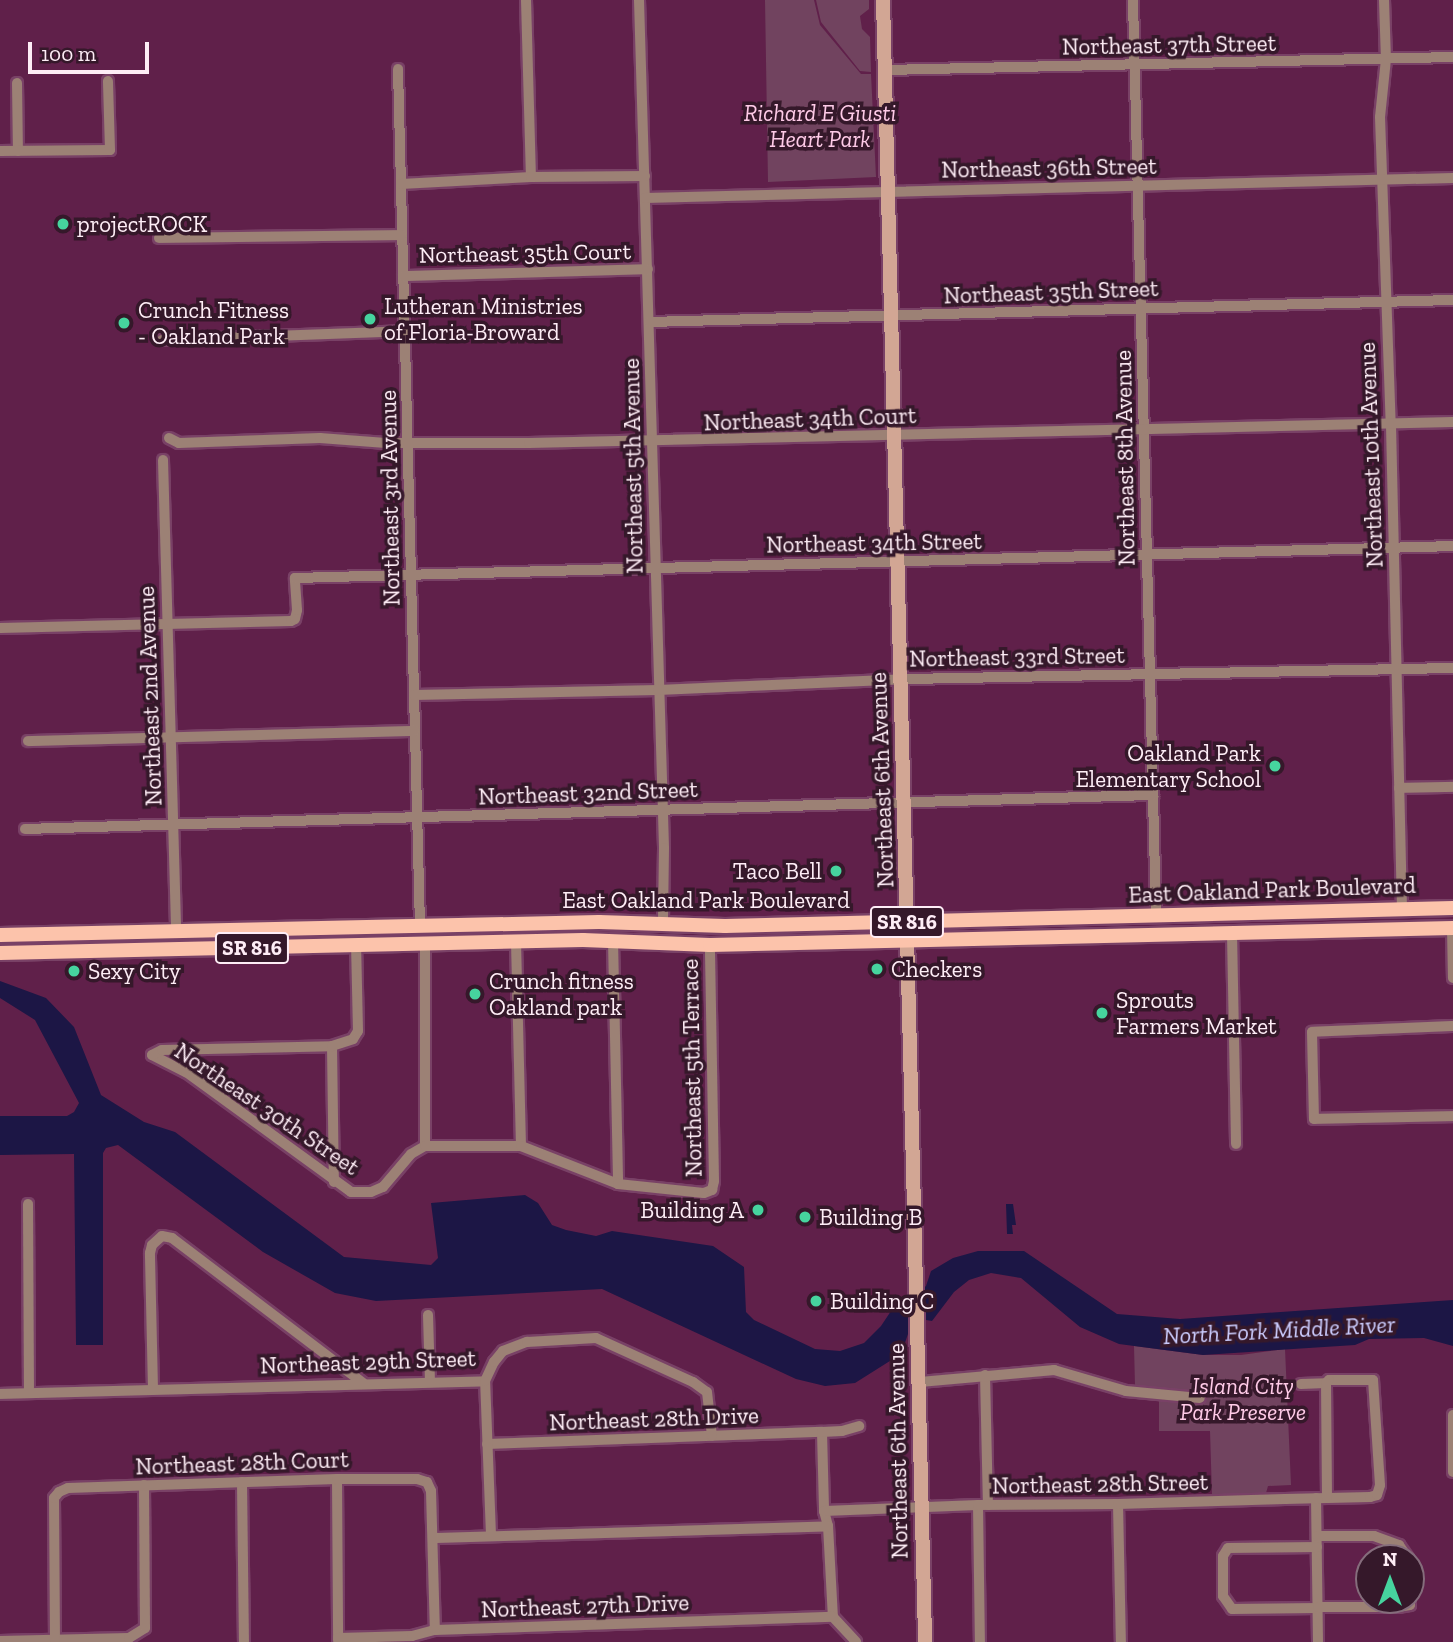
<!DOCTYPE html>
<style>
body{margin:0}
#map{position:relative;width:1453px;height:1642px;overflow:hidden;background:#60204a;font-family:"Zilla Slab",serif}
div>[style]{position:absolute}
[style*='--x']{left:calc(var(--x)*1px);top:calc(var(--y)*1px);width:calc(var(--w)*1px);rotate:calc(var(--a)*1deg)}
.green>*{inset:0;background:#71435f}
.water>*{inset:0;background:#1c1645}
.roads{filter:drop-shadow(2px 0 #794166) drop-shadow(-2px 0 #794166) drop-shadow(0 2px #794166) drop-shadow(0 -2px #794166)}
.street>*{height:10px;margin:-5px;padding:0 5px;transform-origin:5px;border-radius:5px;background:#9c8175}
.secondary>*{height:14px;margin:-7px;padding:0 7px;transform-origin:7px;border-radius:7px;background:#d2a694}
.primary>*{height:14px;margin:-7px;padding:0 7px;transform-origin:7px;border-radius:7px;background:#fcc3ab}
.dots>*{width:19px;height:19px;translate:-50% -50%;box-sizing:border-box;border:4px solid #35182a;border-radius:50%}
span{translate:-50% -50%;white-space:nowrap;text-align:center;line-height:1.15;-webkit-text-stroke:7px #35182a;paint-order:stroke}
.shield-label span{padding:2px 5px;background:#35182a;border:2px solid;border-radius:5px;-webkit-text-stroke-width:0}
.shield-label{font-size:21px;color:#feedf6;font-weight:700}
.street-label{font-size:23px;color:#feedf6}
.park-label{font-size:23px;color:#ffcbe8;font-style:italic}
.poi-label{font-size:23px;color:#feedf6}
.left{translate:0 -50%;text-align:left}
.right{translate:-100% -50%;text-align:right}
.water-label{font-size:24px;color:#cbccfe;font-style:italic}
.north{position:absolute;left:1355px;top:1544px;width:70px;height:70px;box-sizing:border-box;background:#35182a;border:2px solid #856d7c;border-radius:50%;rotate:0deg;font-size:19px;font-weight:700;line-height:28px;text-align:center;color:#feedf6}
.north::after{content:'';display:block;margin:auto;width:24px;height:32px;background:#46d49e;clip-path:polygon(50% 0,100% 100%,50% 72%,0 100%)}
.scale{position:absolute;left:28px;top:42px;width:121px;height:32px;box-sizing:border-box;border:4px solid #feedf6;border-top:0;padding-left:9px;font-size:21px;line-height:24px;white-space:nowrap;color:#feedf6;-webkit-text-stroke:5px #35182a;paint-order:stroke}
</style>
<div id="map">
<div class="green">
<div style="clip-path:polygon(765px 0,814px 0,820px 25px,861px 74px,871px 74px,876px 177px,768px 182px)"></div>
<div style="clip-path:polygon(816px 0,869px 0,869px 9px,860px 16px,862px 29px,870px 37px,871px 72px,860px 71px,821px 22px)"></div>
<div style="clip-path:polygon(1134px 1346px,1203px 1355px,1241px 1355px,1285px 1349px,1291px 1485px,1268px 1486px,1266px 1493px,1212px 1495px,1210px 1431px,1159px 1431px,1159px 1390px,1135px 1386px)"></div>
</div>
<div class="water">
<div style="clip-path:polygon(0 981px,46px 998px,74px 1027px,101px 1095px,144px 1122px,175px 1132px,344px 1257px,431px 1265px,438px 1258px,431px 1203px,525px 1195px,538px 1203px,552px 1225px,566px 1230px,596px 1236px,612px 1231px,713px 1246px,744px 1267px,746px 1312px,754px 1320px,815px 1349px,840px 1351px,864px 1343px,881px 1326px,899px 1299px,908px 1301px,926px 1286px,931px 1271px,953px 1258px,978px 1251px,1024px 1251px,1117px 1314px,1180px 1319px,1453px 1300px,1453px 1346px,1424px 1338px,1369px 1339px,1355px 1345px,1203px 1355px,1119px 1344px,1080px 1327px,1021px 1278px,991px 1273px,969px 1280px,954px 1292px,932px 1321px,926px 1320px,908px 1334px,901px 1354px,855px 1383px,825px 1386px,796px 1379px,602px 1289px,376px 1301px,335px 1293px,263px 1252px,118px 1145px,106px 1148px,103px 1153px,103px 1345px,76px 1345px,74px 1154px,0 1155px,0 1116px,67px 1116px,74px 1112px,79px 1103px,35px 1020px,0 998px)"></div>
<div style="clip-path:polygon(1006px 1204px,1013px 1204px,1016px 1225px,1012px 1225px,1013px 1234px,1007px 1234px)"></div>
</div>
<div class="roads">
<div class="street">
<div style="--x:526;--y:0;--w:177;--a:88.4"></div>
<div style="--x:639;--y:0;--w:848;--a:88.31"></div>
<div style="--x:664;--y:848;--w:76;--a:90.8"></div>
<div style="--x:1133;--y:0;--w:916;--a:88.56"></div>
<div style="--x:1384;--y:0;--w:59;--a:88.1"></div>
<div style="--x:1386;--y:59;--w:58;--a:95.9"></div>
<div style="--x:1380;--y:117;--w:308;--a:88"></div>
<div style="--x:1391;--y:425;--w:484;--a:88.7"></div>
<div style="--x:398;--y:69;--w:857;--a:88.53"></div>
<div style="--x:885;--y:70;--w:568;--a:-1.31"></div>
<div style="--x:17;--y:83;--w:68;--a:89.2"></div>
<div style="--x:0;--y:151;--w:110;--a:-0.5"></div>
<div style="--x:110;--y:150;--w:69;--a:-91.7"></div>
<div style="--x:401;--y:184;--w:130;--a:-3.1"></div>
<div style="--x:531;--y:177;--w:114;--a:-0.5"></div>
<div style="--x:645;--y:198;--w:808;--a:-1.42"></div>
<div style="--x:159;--y:238;--w:243;--a:-0.7"></div>
<div style="--x:403;--y:276;--w:245;--a:-1.6"></div>
<div style="--x:649;--y:322;--w:804;--a:-1.57"></div>
<div style="--x:162;--y:340;--w:243;--a:-2.1"></div>
<div style="--x:169;--y:438;--w:11;--a:27"></div>
<div style="--x:179;--y:443;--w:141;--a:-2"></div>
<div style="--x:320;--y:438;--w:66;--a:4.3"></div>
<div style="--x:386;--y:443;--w:143;--a:0"></div>
<div style="--x:529;--y:443;--w:924;--a:-1.3"></div>
<div style="--x:163;--y:460;--w:471;--a:88.4"></div>
<div style="--x:0;--y:628;--w:291;--a:-1.4"></div>
<div style="--x:291;--y:621;--w:4;--a:-27"></div>
<div style="--x:295;--y:619;--w:9;--a:-77"></div>
<div style="--x:297;--y:610;--w:32;--a:-94"></div>
<div style="--x:295;--y:578;--w:1158;--a:-1.58"></div>
<div style="--x:414;--y:695;--w:244;--a:-1.2"></div>
<div style="--x:658;--y:690;--w:251;--a:-2.5"></div>
<div style="--x:909;--y:679;--w:544;--a:-1.16"></div>
<div style="--x:28;--y:741;--w:387;--a:-1.5"></div>
<div style="--x:1399;--y:788;--w:54;--a:-1.1"></div>
<div style="--x:25;--y:829;--w:1129;--a:-1.73"></div>
<div style="--x:1452;--y:928;--w:50;--a:88.9"></div>
<div style="--x:1232;--y:933;--w:211;--a:88.9"></div>
<div style="--x:613;--y:940;--w:244;--a:88.8"></div>
<div style="--x:516;--y:942;--w:204;--a:88.6"></div>
<div style="--x:425;--y:944;--w:202;--a:90"></div>
<div style="--x:1453;--y:1026;--w:141;--a:177.6"></div>
<div style="--x:1312;--y:1032;--w:87;--a:88.7"></div>
<div style="--x:1314;--y:1119;--w:139;--a:-1.2"></div>
<div style="--x:332;--y:1046;--w:136;--a:89.2"></div>
<div style="--x:152;--y:1055;--w:38;--a:27"></div>
<div style="--x:186;--y:1072;--w:204;--a:36"></div>
<div style="--x:351;--y:1192;--w:20;--a:0"></div>
<div style="--x:371;--y:1192;--w:13;--a:-23"></div>
<div style="--x:383;--y:1187;--w:43;--a:-49.7"></div>
<div style="--x:411;--y:1154;--w:16;--a:-30"></div>
<div style="--x:425;--y:1146;--w:96;--a:0"></div>
<div style="--x:521;--y:1146;--w:104;--a:21.4"></div>
<div style="--x:618;--y:1184;--w:86;--a:6"></div>
<div style="--x:704;--y:1193;--w:9;--a:-21"></div>
<div style="--x:712;--y:1190;--w:9;--a:-77"></div>
<div style="--x:714;--y:1181;--w:236;--a:-91"></div>
<div style="--x:152;--y:1055;--w:11;--a:-27"></div>
<div style="--x:162;--y:1050;--w:170;--a:-1.3"></div>
<div style="--x:332;--y:1046;--w:22;--a:-18"></div>
<div style="--x:353;--y:1039;--w:9;--a:-58"></div>
<div style="--x:358;--y:1031;--w:86;--a:-91.3"></div>
<div style="--x:28;--y:1204;--w:189;--a:89.7"></div>
<div style="--x:428;--y:1315;--w:67;--a:88.3"></div>
<div style="--x:985;--y:1375;--w:130;--a:88.7"></div>
<div style="--x:920;--y:1382;--w:135;--a:-5.1"></div>
<div style="--x:1054;--y:1370;--w:75;--a:16.3"></div>
<div style="--x:1126;--y:1391;--w:74;--a:5.4"></div>
<div style="--x:1301;--y:1384;--w:25;--a:-2"></div>
<div style="--x:153;--y:1389;--w:136;--a:-91.3"></div>
<div style="--x:150;--y:1253;--w:8;--a:-76"></div>
<div style="--x:152;--y:1245;--w:13;--a:-42"></div>
<div style="--x:162;--y:1236;--w:10;--a:11"></div>
<div style="--x:172;--y:1238;--w:240;--a:37.2"></div>
<div style="--x:0;--y:1394;--w:485;--a:-1.5"></div>
<div style="--x:1453;--y:1415;--w:57;--a:90"></div>
<div style="--x:822;--y:1432;--w:79;--a:88.5"></div>
<div style="--x:824;--y:1511;--w:16;--a:75"></div>
<div style="--x:828;--y:1526;--w:91;--a:86.9"></div>
<div style="--x:833;--y:1617;--w:34;--a:47"></div>
<div style="--x:487;--y:1444;--w:335;--a:-2.1"></div>
<div style="--x:822;--y:1432;--w:20;--a:-3"></div>
<div style="--x:842;--y:1431;--w:18;--a:-16"></div>
<div style="--x:337;--y:1479;--w:162;--a:89.6"></div>
<div style="--x:242;--y:1482;--w:160;--a:89.3"></div>
<div style="--x:1316;--y:1498;--w:144;--a:89.2"></div>
<div style="--x:1118;--y:1504;--w:138;--a:88.8"></div>
<div style="--x:978;--y:1505;--w:137;--a:89.2"></div>
<div style="--x:824;--y:1511;--w:154;--a:-2.2"></div>
<div style="--x:978;--y:1505;--w:140;--a:-0.4"></div>
<div style="--x:1118;--y:1504;--w:167;--a:-1.7"></div>
<div style="--x:1285;--y:1499;--w:42;--a:-1.4"></div>
<div style="--x:1327;--y:1498;--w:43;--a:-1.3"></div>
<div style="--x:1370;--y:1497;--w:7;--a:-16"></div>
<div style="--x:1377;--y:1495;--w:10;--a:-73"></div>
<div style="--x:1380;--y:1485;--w:105;--a:-93.8"></div>
<div style="--x:1373;--y:1380;--w:44;--a:180"></div>
<div style="--x:1329;--y:1380;--w:4;--a:135"></div>
<div style="--x:1326;--y:1383;--w:115;--a:89.5"></div>
<div style="--x:491;--y:1535;--w:154;--a:-92.2"></div>
<div style="--x:485;--y:1381;--w:21;--a:-65"></div>
<div style="--x:494;--y:1362;--w:14;--a:-51"></div>
<div style="--x:503;--y:1351;--w:26;--a:-21"></div>
<div style="--x:527;--y:1342;--w:69;--a:-3.3"></div>
<div style="--x:596;--y:1338;--w:107;--a:24.4"></div>
<div style="--x:693;--y:1382;--w:17;--a:36"></div>
<div style="--x:707;--y:1392;--w:44;--a:83.5"></div>
<div style="--x:1317;--y:1536;--w:57;--a:0"></div>
<div style="--x:1374;--y:1536;--w:27;--a:20"></div>
<div style="--x:1399;--y:1545;--w:16;--a:55"></div>
<div style="--x:433;--y:1538;--w:395;--a:-1.7"></div>
<div style="--x:1317;--y:1547;--w:89;--a:179.4"></div>
<div style="--x:1228;--y:1548;--w:9;--a:122"></div>
<div style="--x:1223;--y:1556;--w:40;--a:90"></div>
<div style="--x:1223;--y:1596;--w:16;--a:55"></div>
<div style="--x:1232;--y:1609;--w:86;--a:-0.7"></div>
<div style="--x:1318;--y:1607;--w:80;--a:0"></div>
<div style="--x:1398;--y:1607;--w:12;--a:-9"></div>
<div style="--x:1410;--y:1605;--w:5;--a:-90"></div>
<div style="--x:338;--y:1638;--w:74;--a:-1.5"></div>
<div style="--x:412;--y:1636;--w:24;--a:-15"></div>
<div style="--x:435;--y:1630;--w:398;--a:-1.9"></div>
<div style="--x:0;--y:1641;--w:129;--a:-1.3"></div>
<div style="--x:129;--y:1638;--w:19;--a:-32"></div>
<div style="--x:145;--y:1628;--w:143;--a:-90.4"></div>
<div style="--x:55;--y:1641;--w:143;--a:-90.4"></div>
<div style="--x:54;--y:1498;--w:8;--a:-50"></div>
<div style="--x:59;--y:1492;--w:10;--a:-24"></div>
<div style="--x:68;--y:1488;--w:269;--a:-1.9"></div>
<div style="--x:337;--y:1479;--w:80;--a:0"></div>
<div style="--x:417;--y:1479;--w:10;--a:17"></div>
<div style="--x:427;--y:1482;--w:10;--a:66"></div>
<div style="--x:431;--y:1491;--w:139;--a:88.4"></div>
</div>
<div class="secondary">
<div style="--x:883;--y:0;--w:1643;--a:88.53"></div>
</div>
<div class="primary">
<div style="--x:0;--y:935;--w:599;--a:-1.24"></div>
<div style="--x:599;--y:922;--w:126;--a:1.8"></div>
<div style="--x:725;--y:926;--w:728;--a:-1.42"></div>
<div style="--x:0;--y:953;--w:583;--a:-1.28"></div>
<div style="--x:583;--y:940;--w:127;--a:2.3"></div>
<div style="--x:710;--y:945;--w:743;--a:-1.31"></div>
</div>
</div>
<div class="dots">
<div style="left:63px;top:224px;background:#46d49e"></div>
<div style="left:370px;top:319px;background:#46d49e"></div>
<div style="left:124px;top:323px;background:#46d49e"></div>
<div style="left:1275px;top:766px;background:#46d49e"></div>
<div style="left:836px;top:871px;background:#46d49e"></div>
<div style="left:877px;top:969px;background:#46d49e"></div>
<div style="left:74px;top:971px;background:#46d49e"></div>
<div style="left:475px;top:994px;background:#46d49e"></div>
<div style="left:1102px;top:1013px;background:#46d49e"></div>
<div style="left:758px;top:1210px;background:#46d49e"></div>
<div style="left:805px;top:1217px;background:#46d49e"></div>
<div style="left:816px;top:1301px;background:#46d49e"></div>
</div>
<div class="shield-label">
<span style="left:907px;top:922px">SR 816</span>
<span style="left:252px;top:948px">SR 816</span>
</div>
<div class="street-label">
<span style="left:1169px;top:45px;rotate:-1deg">Northeast 37th Street</span>
<span style="left:1049px;top:168px;rotate:-1deg">Northeast 36th Street</span>
<span style="left:525px;top:253px;rotate:-1deg">Northeast 35th Court</span>
<span style="left:1051px;top:292px;rotate:-2deg">Northeast 35th Street</span>
<span style="left:810px;top:419px;rotate:-2deg">Northeast 34th Court</span>
<span style="left:1371px;top:455px;rotate:-92deg">Northeast 10th Avenue</span>
<span style="left:1125px;top:458px;rotate:-91deg">Northeast 8th Avenue</span>
<span style="left:633px;top:466px;rotate:-91deg">Northeast 5th Avenue</span>
<span style="left:390px;top:498px;rotate:-91deg">Northeast 3rd Avenue</span>
<span style="left:874px;top:543px;rotate:-1deg">Northeast 34th Street</span>
<span style="left:1017px;top:657px;rotate:-1deg">Northeast 33rd Street</span>
<span style="left:150px;top:696px;rotate:-92deg">Northeast 2nd Avenue</span>
<span style="left:882px;top:780px;rotate:-92deg">Northeast 6th Avenue</span>
<span style="left:588px;top:793px;rotate:-2deg">Northeast 32nd Street</span>
<span style="left:1272px;top:890px;rotate:-2deg">East Oakland Park Boulevard</span>
<span style="left:706px;top:900px">East Oakland Park Boulevard</span>
<span style="left:692px;top:1068px;rotate:-91deg">Northeast 5th Terrace</span>
<span style="left:267px;top:1109px;rotate:34deg">Northeast 30th Street</span>
<span style="left:368px;top:1362px;rotate:-2deg">Northeast 29th Street</span>
<span style="left:654px;top:1419px;rotate:-2deg">Northeast 28th Drive</span>
<span style="left:898px;top:1451px;rotate:-91deg">Northeast 6th Avenue</span>
<span style="left:242px;top:1463px;rotate:-2deg">Northeast 28th Court</span>
<span style="left:1100px;top:1484px;rotate:-1deg">Northeast 28th Street</span>
<span style="left:585px;top:1606px;rotate:-2deg">Northeast 27th Drive</span>
</div>
<div class="park-label">
<span style="left:820px;top:126px">Richard E Giusti<br>Heart Park</span>
<span style="left:1243px;top:1399px">Island City<br>Park Preserve</span>
</div>
<div class="poi-label">
<span class="left" style="left:77px;top:224px">projectROCK</span>
<span class="left" style="left:384px;top:319px">Lutheran Ministries<br>of Floria-Broward</span>
<span class="left" style="left:138px;top:323px">Crunch Fitness<br>- Oakland Park</span>
<span class="right" style="left:1261px;top:766px">Oakland Park<br>Elementary School</span>
<span class="right" style="left:822px;top:871px">Taco Bell</span>
<span class="left" style="left:891px;top:969px">Checkers</span>
<span class="left" style="left:88px;top:971px">Sexy City</span>
<span class="left" style="left:489px;top:994px">Crunch fitness<br>Oakland park</span>
<span class="left" style="left:1116px;top:1013px">Sprouts<br>Farmers Market</span>
<span class="right" style="left:744px;top:1210px">Building A</span>
<span class="left" style="left:819px;top:1217px">Building B</span>
<span class="left" style="left:830px;top:1301px">Building C</span>
</div>
<div class="water-label">
<span style="left:1279px;top:1330px;rotate:-3deg">North Fork Middle River</span>
</div>
<div class="north">N</div>
<div class="scale">100 m</div>
</div>
